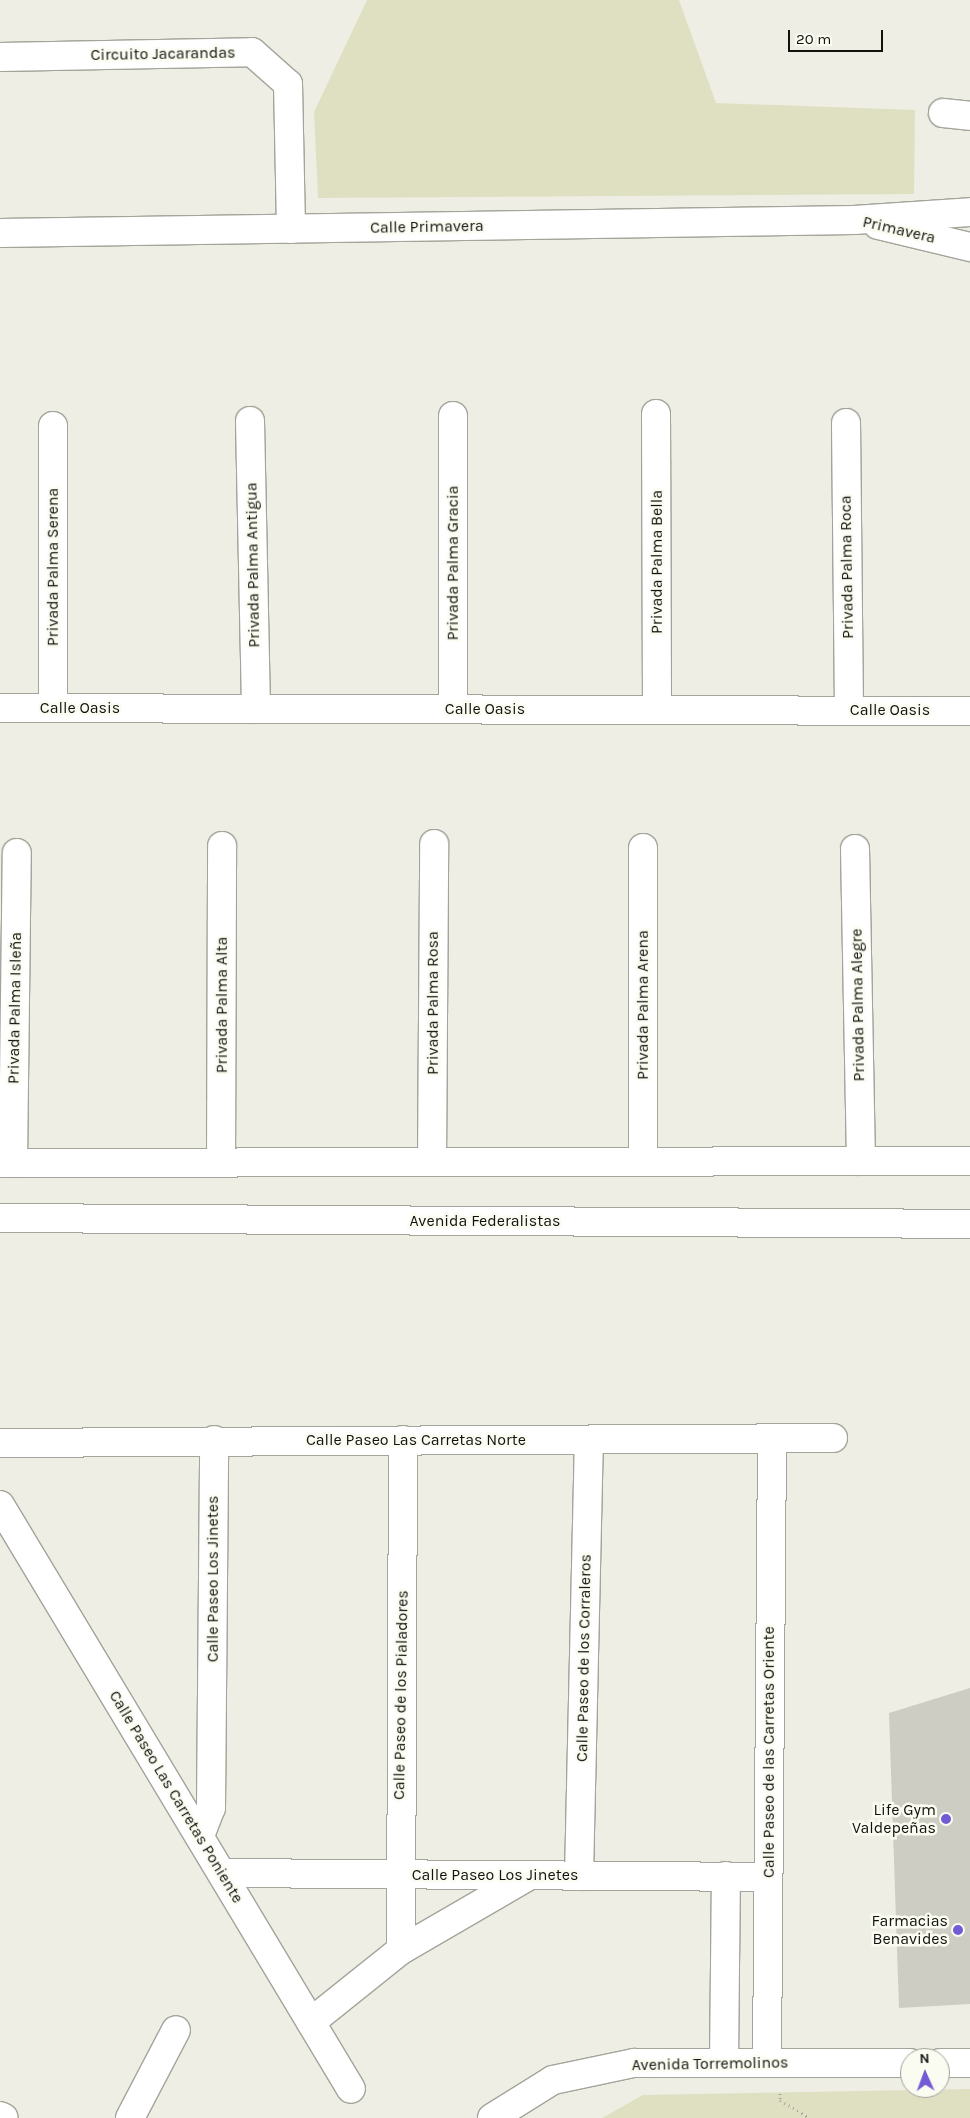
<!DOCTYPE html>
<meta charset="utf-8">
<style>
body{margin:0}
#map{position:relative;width:970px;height:2118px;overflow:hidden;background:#eeeee4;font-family:Karla,sans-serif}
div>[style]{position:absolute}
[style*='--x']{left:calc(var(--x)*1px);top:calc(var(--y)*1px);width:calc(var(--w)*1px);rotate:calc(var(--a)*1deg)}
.green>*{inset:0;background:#dfe0c2}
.building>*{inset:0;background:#cdcdc3}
.path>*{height:3px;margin-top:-1.5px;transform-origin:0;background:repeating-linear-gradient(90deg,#a6a69f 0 1px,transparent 0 5px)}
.roads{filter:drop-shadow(1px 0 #a3a49a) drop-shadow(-1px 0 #a3a49a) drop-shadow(0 1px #a3a49a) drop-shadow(0 -1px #a3a49a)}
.minor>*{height:28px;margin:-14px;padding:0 14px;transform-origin:14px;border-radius:14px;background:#fff}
.dots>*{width:14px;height:14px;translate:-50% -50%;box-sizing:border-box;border:2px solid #fbfcf1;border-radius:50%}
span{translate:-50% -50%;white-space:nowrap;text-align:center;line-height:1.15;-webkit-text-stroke:5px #fbfcf1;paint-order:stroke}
.street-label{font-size:16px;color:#12120f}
.poi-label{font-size:16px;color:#12120f}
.right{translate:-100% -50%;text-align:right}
.north{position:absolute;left:900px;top:2048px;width:50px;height:50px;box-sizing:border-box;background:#fbfcf1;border:1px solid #9e9e97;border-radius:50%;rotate:358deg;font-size:14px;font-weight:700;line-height:20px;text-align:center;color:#12120f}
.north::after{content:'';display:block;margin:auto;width:18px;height:22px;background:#745bd6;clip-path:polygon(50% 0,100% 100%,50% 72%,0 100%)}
.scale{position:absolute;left:788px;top:30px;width:95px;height:22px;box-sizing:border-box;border:2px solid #12120f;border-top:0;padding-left:6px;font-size:15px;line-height:18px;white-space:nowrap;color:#12120f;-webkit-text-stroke:4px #fbfcf1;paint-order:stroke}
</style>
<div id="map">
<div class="green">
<div style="clip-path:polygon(367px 0,679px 0,716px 103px,915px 110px,914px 194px,318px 198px,314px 112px)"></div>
<div style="clip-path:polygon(970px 2089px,970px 2118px,602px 2118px,643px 2095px)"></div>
</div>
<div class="building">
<div style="clip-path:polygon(970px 1688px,970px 2004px,899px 2008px,889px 1713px)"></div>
</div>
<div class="path">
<div style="--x:780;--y:2093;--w:7;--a:90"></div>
<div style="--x:780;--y:2100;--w:35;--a:31"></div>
</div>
<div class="roads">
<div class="minor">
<div style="--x:0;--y:57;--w:252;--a:-1.1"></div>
<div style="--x:252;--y:52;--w:48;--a:41.6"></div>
<div style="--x:288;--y:84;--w:145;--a:88.8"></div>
<div style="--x:943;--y:113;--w:27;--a:6"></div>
<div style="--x:878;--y:225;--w:95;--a:13.4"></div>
<div style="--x:0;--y:233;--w:854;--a:-0.87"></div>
<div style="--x:854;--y:220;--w:116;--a:-3.9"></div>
<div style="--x:656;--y:414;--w:296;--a:89.8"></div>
<div style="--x:250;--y:421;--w:288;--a:88.8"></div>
<div style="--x:846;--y:423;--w:287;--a:89.4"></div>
<div style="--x:0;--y:708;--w:970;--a:0.18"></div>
<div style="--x:53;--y:708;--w:282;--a:-90"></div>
<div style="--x:453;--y:709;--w:293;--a:-90"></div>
<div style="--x:643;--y:848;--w:314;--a:90"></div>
<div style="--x:855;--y:849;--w:312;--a:88.9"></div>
<div style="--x:432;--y:1162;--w:318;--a:-89.6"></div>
<div style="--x:0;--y:1163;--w:970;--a:-0.12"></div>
<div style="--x:13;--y:1163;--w:310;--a:-89.3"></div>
<div style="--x:221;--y:1163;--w:317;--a:-89.8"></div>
<div style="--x:0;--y:1218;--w:970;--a:0.35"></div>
<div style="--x:0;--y:1443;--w:833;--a:-0.34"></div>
<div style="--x:0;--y:1505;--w:681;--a:58.99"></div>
<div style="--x:200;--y:1836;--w:30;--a:-69"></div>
<div style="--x:211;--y:1808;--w:368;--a:-89.5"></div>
<div style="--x:222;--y:1873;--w:546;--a:0.42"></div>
<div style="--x:579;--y:1876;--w:436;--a:-88.7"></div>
<div style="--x:401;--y:1950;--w:510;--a:-89.78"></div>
<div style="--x:311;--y:2022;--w:115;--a:-38.7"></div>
<div style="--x:401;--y:1950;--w:146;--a:-30.1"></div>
<div style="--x:724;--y:2062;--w:186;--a:-89.4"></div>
<div style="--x:767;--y:2062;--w:621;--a:-89.54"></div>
<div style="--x:940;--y:2063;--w:30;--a:0"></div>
<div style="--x:0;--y:2116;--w:4;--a:27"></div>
<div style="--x:130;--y:2118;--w:99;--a:-62.4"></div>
<div style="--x:492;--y:2118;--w:72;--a:-31.9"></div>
<div style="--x:553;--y:2080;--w:83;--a:-11.9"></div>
<div style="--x:634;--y:2063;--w:276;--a:0"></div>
</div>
</div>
<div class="dots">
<div style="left:946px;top:1819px;background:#745bd6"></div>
<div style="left:958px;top:1930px;background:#745bd6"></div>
</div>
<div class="street-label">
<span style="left:163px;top:54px;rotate:-1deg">Circuito Jacarandas</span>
<span style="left:427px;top:227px;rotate:-1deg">Calle Primavera</span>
<span style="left:899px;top:230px;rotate:13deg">Primavera</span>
<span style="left:657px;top:562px;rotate:-90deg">Privada Palma Bella</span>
<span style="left:453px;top:563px;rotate:-90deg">Privada Palma Gracia</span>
<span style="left:253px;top:565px;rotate:-91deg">Privada Palma Antigua</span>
<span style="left:53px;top:567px;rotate:-90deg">Privada Palma Serena</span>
<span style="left:847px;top:567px;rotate:-91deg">Privada Palma Roca</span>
<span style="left:80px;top:708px">Calle Oasis</span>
<span style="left:485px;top:709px">Calle Oasis</span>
<span style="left:890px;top:710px">Calle Oasis</span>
<span style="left:433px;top:1003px;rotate:-90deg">Privada Palma Rosa</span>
<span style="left:222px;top:1005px;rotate:-90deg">Privada Palma Alta</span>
<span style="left:643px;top:1005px;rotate:-90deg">Privada Palma Arena</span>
<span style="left:858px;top:1005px;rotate:-91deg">Privada Palma Alegre</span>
<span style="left:15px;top:1008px;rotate:-89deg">Privada Palma Isleña</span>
<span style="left:485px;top:1221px">Avenida Federalistas</span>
<span style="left:416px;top:1440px">Calle Paseo Las Carretas Norte</span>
<span style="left:213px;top:1579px;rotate:-90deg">Calle Paseo Los Jinetes</span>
<span style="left:584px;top:1658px;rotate:-89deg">Calle Paseo de los Corraleros</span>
<span style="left:401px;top:1695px;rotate:-89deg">Calle Paseo de los Pialadores</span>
<span style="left:769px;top:1752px;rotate:-90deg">Calle Paseo de las Carretas Oriente</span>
<span style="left:176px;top:1797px;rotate:59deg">Calle Paseo Las Carretas Poniente</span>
<span style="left:495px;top:1875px">Calle Paseo Los Jinetes</span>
<span style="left:710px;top:2064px;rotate:-1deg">Avenida Torremolinos</span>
</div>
<div class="poi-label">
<span class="right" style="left:936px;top:1819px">Life Gym<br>Valdepeñas</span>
<span class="right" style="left:948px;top:1930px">Farmacias<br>Benavides</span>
</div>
<div class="north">N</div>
<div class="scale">20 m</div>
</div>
